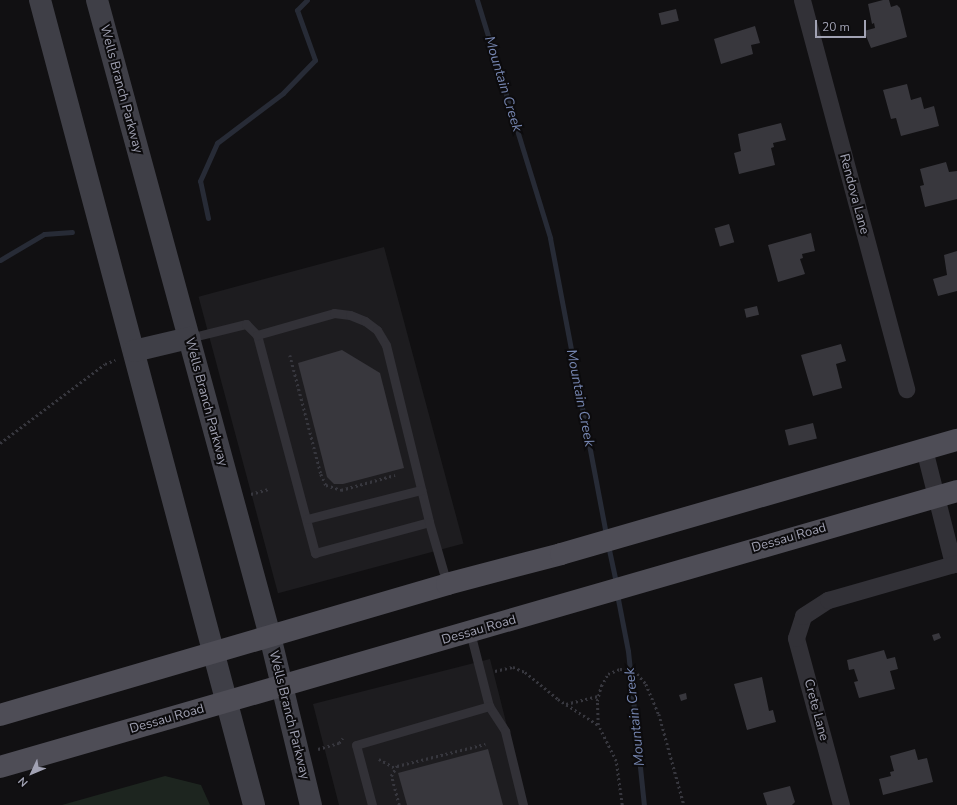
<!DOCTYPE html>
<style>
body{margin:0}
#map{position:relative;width:957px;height:805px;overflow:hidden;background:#111012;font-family:"Nunito Sans",sans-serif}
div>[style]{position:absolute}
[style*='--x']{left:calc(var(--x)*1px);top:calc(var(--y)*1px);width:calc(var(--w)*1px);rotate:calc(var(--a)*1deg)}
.built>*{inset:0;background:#1d1c1f;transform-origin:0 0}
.green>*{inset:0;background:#1d251f}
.stream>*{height:5px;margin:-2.5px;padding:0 2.5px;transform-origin:2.5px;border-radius:2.5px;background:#272b36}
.building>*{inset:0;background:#38373d;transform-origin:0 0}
.path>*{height:2.5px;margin-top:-1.25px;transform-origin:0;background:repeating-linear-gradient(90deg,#37373e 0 2px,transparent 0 5px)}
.lane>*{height:9px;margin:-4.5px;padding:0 4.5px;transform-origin:4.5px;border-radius:4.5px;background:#323137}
.street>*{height:17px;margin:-8.5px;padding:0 8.5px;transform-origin:8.5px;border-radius:8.5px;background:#323137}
.secondary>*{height:22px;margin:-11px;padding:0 11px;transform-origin:11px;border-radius:11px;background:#3f3f47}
.primary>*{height:22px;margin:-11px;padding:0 11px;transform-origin:11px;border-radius:11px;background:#4e4d56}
span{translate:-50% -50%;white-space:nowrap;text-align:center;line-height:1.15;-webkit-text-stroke:4px #0c0b0d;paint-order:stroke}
.street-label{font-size:13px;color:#a1a2b3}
.water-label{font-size:14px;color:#7686b1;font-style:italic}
.north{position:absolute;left:12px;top:753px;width:40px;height:40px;-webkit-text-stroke:3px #0c0b0d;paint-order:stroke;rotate:226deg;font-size:11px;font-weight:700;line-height:16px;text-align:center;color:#a1a2b3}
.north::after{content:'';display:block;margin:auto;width:14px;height:18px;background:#a1a2b3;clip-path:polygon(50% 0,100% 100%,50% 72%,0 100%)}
.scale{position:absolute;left:815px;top:20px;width:51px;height:18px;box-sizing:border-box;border:2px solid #a1a2b3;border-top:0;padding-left:5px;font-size:12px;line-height:14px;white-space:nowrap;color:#a1a2b3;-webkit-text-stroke:3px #0c0b0d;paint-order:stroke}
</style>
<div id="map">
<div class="built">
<div style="left:384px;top:247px;width:307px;height:192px;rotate:75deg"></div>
<div style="clip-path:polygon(490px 659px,527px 805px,339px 805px,313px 704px)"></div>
</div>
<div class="green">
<div style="clip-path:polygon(165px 776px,201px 785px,210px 805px,62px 805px)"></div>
</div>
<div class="stream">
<div style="--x:477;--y:0;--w:249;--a:72.9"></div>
<div style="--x:550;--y:238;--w:302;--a:79.3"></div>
<div style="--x:208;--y:218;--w:38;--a:-102"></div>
<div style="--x:200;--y:181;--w:42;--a:-65.9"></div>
<div style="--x:217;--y:143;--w:83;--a:-37.1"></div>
<div style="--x:283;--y:93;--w:46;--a:-45.9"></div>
<div style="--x:315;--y:60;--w:53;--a:-109.8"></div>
<div style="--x:297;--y:10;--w:14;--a:-45"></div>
<div style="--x:0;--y:260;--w:51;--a:-30.6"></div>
<div style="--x:44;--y:234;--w:28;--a:-4"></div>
<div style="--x:608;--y:545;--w:40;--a:78"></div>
<div style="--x:617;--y:594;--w:58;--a:79.1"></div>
<div style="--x:628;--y:651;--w:155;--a:84.1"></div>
</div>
<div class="building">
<div style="clip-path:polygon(883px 0,889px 0,891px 7px,897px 5px,900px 8px,907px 37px,871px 48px,864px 31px,875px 28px,874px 23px,872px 24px,868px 4px)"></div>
<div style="left:676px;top:9px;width:12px;height:18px;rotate:76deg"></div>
<div style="clip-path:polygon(755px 26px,760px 43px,751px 45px,753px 54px,721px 64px,714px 39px)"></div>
<div style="clip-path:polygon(907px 84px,911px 100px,921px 97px,924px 109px,934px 106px,939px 126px,901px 136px,896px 118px,891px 119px,883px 90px)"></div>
<div style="clip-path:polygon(781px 123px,786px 140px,773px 143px,774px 147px,771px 148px,775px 165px,739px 174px,734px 153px,741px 151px,738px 134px)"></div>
<div style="clip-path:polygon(946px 162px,949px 172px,957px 171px,957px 199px,925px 207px,920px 186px,924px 185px,920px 169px)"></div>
<div style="left:729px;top:224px;width:19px;height:15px;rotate:74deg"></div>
<div style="clip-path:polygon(811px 233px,815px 251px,802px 254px,803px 258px,800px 259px,805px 274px,778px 282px,768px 245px)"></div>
<div style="clip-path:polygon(957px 251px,957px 291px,938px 296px,933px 279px,947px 275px,944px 255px)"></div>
<div style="left:757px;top:306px;width:9px;height:13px;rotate:77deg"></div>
<div style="clip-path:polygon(841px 344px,846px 361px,836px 364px,842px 388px,813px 396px,801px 355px)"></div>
<div style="clip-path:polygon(342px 350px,380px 373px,404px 468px,343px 484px,334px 484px,327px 477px,298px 363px)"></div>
<div style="left:813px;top:423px;width:16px;height:29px;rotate:76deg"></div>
<div style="clip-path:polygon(939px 633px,941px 638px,934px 641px,932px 635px)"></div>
<div style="clip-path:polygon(884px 650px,887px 659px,895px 657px,898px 669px,890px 671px,895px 689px,859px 698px,854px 682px,858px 681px,854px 669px,849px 670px,847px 660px)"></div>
<div style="clip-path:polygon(762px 677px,769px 711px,773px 710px,776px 722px,747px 730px,734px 684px)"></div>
<div style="clip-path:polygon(686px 693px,687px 699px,681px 701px,679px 695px)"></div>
<div style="clip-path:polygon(488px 749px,503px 805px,407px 805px,398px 773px)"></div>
<div style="clip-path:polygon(915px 749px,918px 760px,927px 758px,933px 782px,883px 795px,879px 779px,891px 776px,890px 772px,894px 771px,890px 756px)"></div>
<div style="clip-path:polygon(790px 786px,795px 802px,792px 805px,767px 805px,763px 793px)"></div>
</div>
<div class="path">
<div style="--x:290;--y:355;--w:123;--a:75.4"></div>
<div style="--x:321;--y:474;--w:12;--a:66"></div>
<div style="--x:326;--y:485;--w:16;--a:18"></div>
<div style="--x:341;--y:490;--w:56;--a:-15.5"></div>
<div style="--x:0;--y:443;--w:131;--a:-37"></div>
<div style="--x:105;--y:364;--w:11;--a:-22"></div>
<div style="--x:251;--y:494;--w:19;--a:-16"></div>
<div style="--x:495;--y:671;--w:18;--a:-13"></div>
<div style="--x:513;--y:667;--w:13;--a:23"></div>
<div style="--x:525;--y:672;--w:43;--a:39.3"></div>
<div style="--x:558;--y:699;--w:48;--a:33"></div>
<div style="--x:566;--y:704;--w:33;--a:-14"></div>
<div style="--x:318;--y:749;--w:22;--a:-16"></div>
<div style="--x:339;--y:743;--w:6;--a:-51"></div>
<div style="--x:379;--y:759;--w:18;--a:29"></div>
<div style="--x:399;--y:805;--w:30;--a:-105"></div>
<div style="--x:391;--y:776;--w:12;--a:-59"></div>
<div style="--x:397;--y:766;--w:91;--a:-14"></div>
<div style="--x:622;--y:805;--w:44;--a:-97.8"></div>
<div style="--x:616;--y:761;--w:40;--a:-116.6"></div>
<div style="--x:598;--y:725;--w:24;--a:-92"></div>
<div style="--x:597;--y:701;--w:16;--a:-75"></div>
<div style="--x:601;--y:686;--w:14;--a:-60"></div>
<div style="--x:608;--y:674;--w:13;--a:-23"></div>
<div style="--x:620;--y:669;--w:14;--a:4"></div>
<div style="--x:634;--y:670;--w:18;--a:49"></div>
<div style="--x:646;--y:684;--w:33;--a:67"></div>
<div style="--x:659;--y:714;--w:94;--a:74.6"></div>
</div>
<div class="lane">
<div style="--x:257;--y:335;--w:226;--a:75.1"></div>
<div style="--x:315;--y:553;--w:118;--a:-15.2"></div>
<div style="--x:189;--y:338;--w:59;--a:-13.8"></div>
<div style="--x:246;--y:324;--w:16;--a:45"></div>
<div style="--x:257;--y:335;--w:80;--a:-15.9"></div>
<div style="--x:334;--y:313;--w:16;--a:7"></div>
<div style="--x:350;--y:315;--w:16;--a:22"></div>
<div style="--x:365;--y:321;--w:15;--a:37"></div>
<div style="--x:377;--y:330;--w:17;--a:59"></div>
<div style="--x:386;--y:345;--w:182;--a:76.3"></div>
<div style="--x:429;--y:522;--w:65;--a:73.8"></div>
<div style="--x:307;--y:519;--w:118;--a:-14.3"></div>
<div style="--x:470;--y:632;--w:76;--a:75.6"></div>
<div style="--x:489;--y:706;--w:30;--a:57"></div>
<div style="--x:505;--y:731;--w:76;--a:76.3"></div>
<div style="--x:372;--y:805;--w:62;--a:-104.9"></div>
<div style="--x:356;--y:745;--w:139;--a:-16.3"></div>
</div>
<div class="street">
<div style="--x:802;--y:0;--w:403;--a:75"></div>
<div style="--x:924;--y:449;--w:119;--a:75.8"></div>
<div style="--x:841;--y:805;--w:173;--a:-105.1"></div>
<div style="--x:796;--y:638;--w:23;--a:-72"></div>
<div style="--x:803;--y:616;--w:30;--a:-33"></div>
<div style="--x:828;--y:600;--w:134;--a:-16"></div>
</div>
<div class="secondary">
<div style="--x:40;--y:0;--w:833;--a:75.11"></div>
<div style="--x:97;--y:0;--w:659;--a:74.78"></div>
<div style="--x:270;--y:636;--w:174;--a:76.4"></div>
<div style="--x:134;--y:351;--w:57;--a:-13.3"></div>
</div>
<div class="primary">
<div style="--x:0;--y:715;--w:466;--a:-16.3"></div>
<div style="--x:447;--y:584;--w:118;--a:-14.7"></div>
<div style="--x:561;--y:554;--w:412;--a:-16.1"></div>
<div style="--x:0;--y:767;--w:996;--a:-16.09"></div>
</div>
<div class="street-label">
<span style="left:121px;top:89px;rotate:75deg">Wells Branch Parkway</span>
<span style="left:854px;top:194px;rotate:75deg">Rendova Lane</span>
<span style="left:206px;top:402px;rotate:75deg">Wells Branch Parkway</span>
<span style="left:789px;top:538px;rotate:-16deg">Dessau Road</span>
<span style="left:479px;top:630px;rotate:-16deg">Dessau Road</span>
<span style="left:816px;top:710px;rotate:75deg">Crete Lane</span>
<span style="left:289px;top:715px;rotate:76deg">Wells Branch Parkway</span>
<span style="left:167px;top:719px;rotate:-16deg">Dessau Road</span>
</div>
<div class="water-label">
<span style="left:503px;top:84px;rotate:73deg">Mountain Creek</span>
<span style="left:580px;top:398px;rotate:79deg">Mountain Creek</span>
<span style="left:635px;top:717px;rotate:-96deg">Mountain Creek</span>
</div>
<div class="north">N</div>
<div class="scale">20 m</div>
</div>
